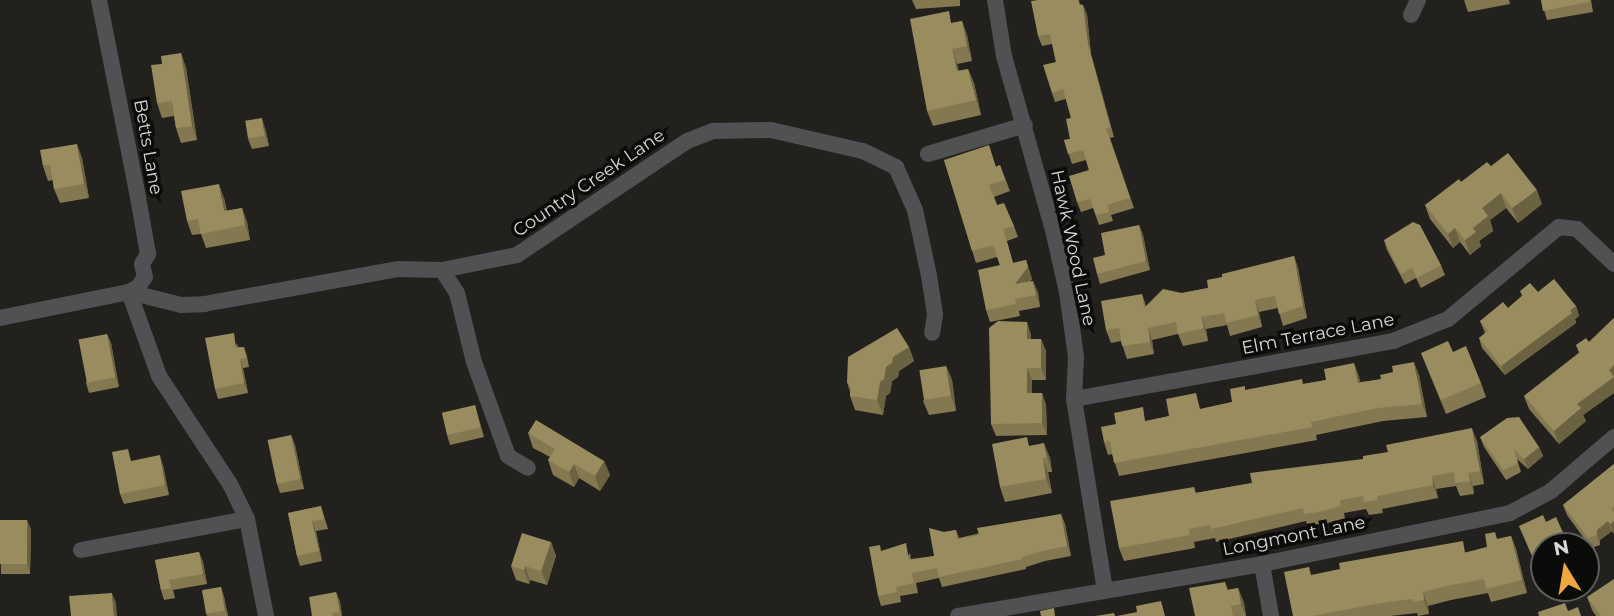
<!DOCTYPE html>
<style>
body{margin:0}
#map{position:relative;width:1614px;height:616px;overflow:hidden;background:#22211d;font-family:Montserrat,sans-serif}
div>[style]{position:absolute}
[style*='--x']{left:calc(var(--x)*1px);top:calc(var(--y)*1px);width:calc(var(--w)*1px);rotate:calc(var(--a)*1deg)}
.minor>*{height:16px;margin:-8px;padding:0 8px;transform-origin:8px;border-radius:8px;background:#505153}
.wall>*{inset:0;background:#847851}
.shaded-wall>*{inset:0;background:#6b6242}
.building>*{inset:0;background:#998c5e;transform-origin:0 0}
span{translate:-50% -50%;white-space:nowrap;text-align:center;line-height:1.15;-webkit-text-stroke:7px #0b0b09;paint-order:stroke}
.street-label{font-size:18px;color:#d9d8d6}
.north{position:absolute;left:1530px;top:532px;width:70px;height:70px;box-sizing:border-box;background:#0b0b09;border:2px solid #5d5d5b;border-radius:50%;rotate:349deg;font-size:19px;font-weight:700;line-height:28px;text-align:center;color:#d9d8d6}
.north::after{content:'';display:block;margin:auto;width:24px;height:32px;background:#f0a73e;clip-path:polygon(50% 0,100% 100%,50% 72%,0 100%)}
</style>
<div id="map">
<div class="minor">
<div style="--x:995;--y:0;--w:57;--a:80.9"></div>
<div style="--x:1004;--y:56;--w:181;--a:74.3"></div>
<div style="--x:1053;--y:230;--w:64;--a:77.3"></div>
<div style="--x:1067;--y:292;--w:66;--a:82.1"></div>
<div style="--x:1076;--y:357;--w:42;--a:92.7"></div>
<div style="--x:1074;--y:399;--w:193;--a:80.8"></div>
<div style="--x:1411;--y:15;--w:17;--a:-65"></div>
<div style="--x:928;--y:154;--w:101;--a:-16.6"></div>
<div style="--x:442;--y:270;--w:27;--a:57"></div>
<div style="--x:457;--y:293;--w:71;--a:76.2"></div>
<div style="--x:474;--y:362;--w:100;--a:70.1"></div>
<div style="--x:508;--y:456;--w:23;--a:31"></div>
<div style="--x:129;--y:292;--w:54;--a:14"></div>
<div style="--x:181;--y:305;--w:23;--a:-2"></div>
<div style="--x:204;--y:304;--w:198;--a:-10.2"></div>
<div style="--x:399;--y:269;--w:43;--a:1.3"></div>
<div style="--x:442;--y:270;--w:76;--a:-11.3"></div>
<div style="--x:517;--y:255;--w:205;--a:-33.8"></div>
<div style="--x:687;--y:141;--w:28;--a:-21"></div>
<div style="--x:713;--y:131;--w:58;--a:-1"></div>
<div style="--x:771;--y:130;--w:94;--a:12.9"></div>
<div style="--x:863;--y:151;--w:37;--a:26"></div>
<div style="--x:896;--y:167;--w:47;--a:66.2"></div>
<div style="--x:915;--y:210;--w:67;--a:78"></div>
<div style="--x:929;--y:276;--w:39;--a:81"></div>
<div style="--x:935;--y:315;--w:18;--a:99"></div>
<div style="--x:129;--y:292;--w:89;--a:70.3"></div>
<div style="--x:159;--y:376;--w:129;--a:56.7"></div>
<div style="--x:230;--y:484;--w:39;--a:64"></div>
<div style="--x:247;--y:519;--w:99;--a:78.9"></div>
<div style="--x:0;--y:318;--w:132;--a:-11.4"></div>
<div style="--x:129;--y:292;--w:10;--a:-29"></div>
<div style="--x:138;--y:287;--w:12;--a:-55"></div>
<div style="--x:145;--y:277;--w:13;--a:-103"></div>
<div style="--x:142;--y:264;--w:12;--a:-59"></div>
<div style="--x:148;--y:254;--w:58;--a:-100"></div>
<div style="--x:138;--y:197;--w:201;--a:-101.2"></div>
<div style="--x:1074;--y:399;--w:324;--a:-10.3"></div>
<div style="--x:1393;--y:341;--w:59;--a:-21.8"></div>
<div style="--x:1448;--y:319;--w:144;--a:-39.7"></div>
<div style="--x:1559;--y:227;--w:18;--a:6"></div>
<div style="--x:1577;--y:229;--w:51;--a:43.4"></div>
<div style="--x:81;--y:550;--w:169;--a:-10.6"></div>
<div style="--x:1262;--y:564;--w:53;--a:80.2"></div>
<div style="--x:958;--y:616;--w:308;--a:-9.7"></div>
<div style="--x:1262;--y:564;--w:253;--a:-11.6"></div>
<div style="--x:1510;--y:513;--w:47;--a:-28.2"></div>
<div style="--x:1551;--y:491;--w:83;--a:-40.6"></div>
</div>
<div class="wall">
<div style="clip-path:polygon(912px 0,960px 0,960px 6px,916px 9px)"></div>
<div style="clip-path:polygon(1038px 0,1079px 0,1080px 5px,1083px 5px,1087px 15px,1091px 54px,1114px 137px,1110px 138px,1134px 208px,1111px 215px,1113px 221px,1099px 225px,1093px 208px,1081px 212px,1077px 202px,1089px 170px,1086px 160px,1072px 164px,1064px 140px,1070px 139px,1071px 118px,1066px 99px,1055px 102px,1052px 93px,1056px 62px,1052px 44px,1042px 46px,1038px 36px)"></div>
<div style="clip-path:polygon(1464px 0,1509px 0,1510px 4px,1468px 12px)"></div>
<div style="clip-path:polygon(1541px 0,1591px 0,1593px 12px,1547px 20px)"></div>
<div style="clip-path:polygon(962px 21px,967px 35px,972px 61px,957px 64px,959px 71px,968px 69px,974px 83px,981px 115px,933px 126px,927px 111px,953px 23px)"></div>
<div style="clip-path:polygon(181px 53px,186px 68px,197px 140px,181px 143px,176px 128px,174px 116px,162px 118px,157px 103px,162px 64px)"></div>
<div style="clip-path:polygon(265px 128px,269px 146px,252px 149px,248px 139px)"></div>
<div style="clip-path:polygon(82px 158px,89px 198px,60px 203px,54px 189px,53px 180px,48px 181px,43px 166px)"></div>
<div style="clip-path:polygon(944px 160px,996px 167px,1000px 165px,1010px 191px,994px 197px,997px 205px,1014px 226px,1018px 237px,1007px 241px,1013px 263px,1026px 260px,1032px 279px,1030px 281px,1038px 292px,1040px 307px,1019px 311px,1020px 316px,990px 322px,986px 310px,1000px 265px,997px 257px,976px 263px)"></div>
<div style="clip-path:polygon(1491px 166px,1542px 204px,1518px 223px,1506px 208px,1490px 220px,1493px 231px,1479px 241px,1481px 246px,1470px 255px,1460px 242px,1453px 248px,1430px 219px,1425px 205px,1461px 182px)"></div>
<div style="clip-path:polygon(224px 198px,227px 211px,242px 208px,247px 222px,250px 240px,206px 248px,201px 234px,192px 235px,187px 221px)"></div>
<div style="clip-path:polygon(1139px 225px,1143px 235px,1150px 270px,1100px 284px,1097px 274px,1105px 255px)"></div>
<div style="clip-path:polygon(1384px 240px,1441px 265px,1445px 275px,1421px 288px,1416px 278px,1405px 284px,1387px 250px)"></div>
<div style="clip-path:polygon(1294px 256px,1298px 268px,1307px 318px,1283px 326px,1278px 308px,1259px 312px,1262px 327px,1230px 336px,1227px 325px,1206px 329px,1208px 341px,1183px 346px,1178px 334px,1152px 340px,1154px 354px,1127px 359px,1121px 341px,1111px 343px,1106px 330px,1142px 294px,1146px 306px,1182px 293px,1208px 288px,1222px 277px)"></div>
<div style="clip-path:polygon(1520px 291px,1538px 292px,1576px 306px,1579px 316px,1575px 319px,1576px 323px,1505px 375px,1482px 348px,1479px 338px,1485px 333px,1480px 321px,1508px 308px,1522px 296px)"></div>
<div style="clip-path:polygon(1614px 318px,1614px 393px,1583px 415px,1586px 421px,1559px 444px,1529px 409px,1524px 396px,1579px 353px,1576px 345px,1589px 342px)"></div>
<div style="clip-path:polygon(107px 334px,111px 343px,119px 387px,89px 393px,86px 383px)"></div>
<div style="clip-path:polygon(1031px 334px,1031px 339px,1041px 339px,1046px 351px,1046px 380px,1032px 380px,1032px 393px,1042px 393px,1046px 405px,1047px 435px,996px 436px,991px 424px)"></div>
<div style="clip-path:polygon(237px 343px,238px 347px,244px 347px,247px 356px,249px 367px,243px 368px,248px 393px,218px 399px,215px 389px)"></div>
<div style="clip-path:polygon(909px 347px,914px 361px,899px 371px,898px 377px,892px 381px,890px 393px,886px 396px,883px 415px,855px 410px,850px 396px,850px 392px,847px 382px)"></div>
<div style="clip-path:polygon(1453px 352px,1481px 383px,1486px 397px,1446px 414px,1421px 353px)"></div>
<div style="clip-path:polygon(1354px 363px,1360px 382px,1419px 375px,1427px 417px,1383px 421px,1316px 435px,1317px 440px,1119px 476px,1112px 454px,1108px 455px,1104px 442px,1116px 424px,1148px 421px,1232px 402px,1246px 390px,1304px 384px,1326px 380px)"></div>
<div style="clip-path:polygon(946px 366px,952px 380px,956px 411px,929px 415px,923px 401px)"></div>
<div style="clip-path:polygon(475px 405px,484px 437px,450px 445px,447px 435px)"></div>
<div style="clip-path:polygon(528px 433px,604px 461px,610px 475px,600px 491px,579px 478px,574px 487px,553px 475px,548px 460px,550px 457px,533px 448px)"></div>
<div style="clip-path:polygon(291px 435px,295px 445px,304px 489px,280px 493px,277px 484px)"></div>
<div style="clip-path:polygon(1480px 437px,1539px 447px,1543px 456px,1528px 469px,1517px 459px,1521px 472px,1506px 480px,1484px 447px)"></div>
<div style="clip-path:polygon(1477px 441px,1484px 484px,1473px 486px,1474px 494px,1460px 496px,1456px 486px,1436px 489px,1438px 498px,1382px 509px,1383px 513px,1369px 515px,1366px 509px,1344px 513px,1345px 519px,1322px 524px,1308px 527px,1306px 521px,1216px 542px,1215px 538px,1194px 542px,1195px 548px,1124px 561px,1119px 548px,1194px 487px,1196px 493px,1252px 483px,1363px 459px)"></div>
<div style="clip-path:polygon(1030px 446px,1050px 458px,1052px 472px,1048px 472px,1052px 493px,1005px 502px,1000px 487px)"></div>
<div style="clip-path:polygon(132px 461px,163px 465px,169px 495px,124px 504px,120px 494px)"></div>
<div style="clip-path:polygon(1614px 464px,1614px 534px,1612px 531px,1600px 540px,1600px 545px,1591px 548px,1567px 515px,1563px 505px)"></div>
<div style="clip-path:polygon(321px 506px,328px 529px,316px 531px,322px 561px,300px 566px,297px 556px,288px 513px)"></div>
<div style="clip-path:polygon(1061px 514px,1065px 524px,1071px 556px,1045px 561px,1026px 567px,1026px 569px,942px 587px,939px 578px,916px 583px,918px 593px,900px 596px,901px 602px,881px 606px,878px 596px,910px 553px,911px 559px,934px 556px,944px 532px,956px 530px,959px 538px)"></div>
<div style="clip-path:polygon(0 520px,27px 520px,31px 530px,30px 574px,1px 574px)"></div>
<div style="clip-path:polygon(1546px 522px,1544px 546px,1544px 584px,1519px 526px)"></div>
<div style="clip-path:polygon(1511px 536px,1516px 549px,1527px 593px,1491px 602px,1488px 593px,1451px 600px,1428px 606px,1429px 614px,1418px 616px,1417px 613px,1390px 616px,1293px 616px,1312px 575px,1467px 552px,1487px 547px,1498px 539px)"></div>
<div style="clip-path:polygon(551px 542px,556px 556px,547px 585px,530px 580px,529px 584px,516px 580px,511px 566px)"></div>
<div style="clip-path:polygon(199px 552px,203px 562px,207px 584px,173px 590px,175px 598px,164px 600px,161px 590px,155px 560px)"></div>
<div style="clip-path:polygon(1225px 582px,1228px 590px,1238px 588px,1244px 603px,1246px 616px,1195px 616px)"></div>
<div style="clip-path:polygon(221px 587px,224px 597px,228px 616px,207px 616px,202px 591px)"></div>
<div style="clip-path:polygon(336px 592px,340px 602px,342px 616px,312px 616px)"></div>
<div style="clip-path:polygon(1587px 597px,1614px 616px,1596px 616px,1592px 610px)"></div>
</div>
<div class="shaded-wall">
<div style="clip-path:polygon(1083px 5px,1087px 15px,1091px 54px,1114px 137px,1088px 44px)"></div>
<div style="clip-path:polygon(962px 21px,967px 35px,972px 61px,967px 46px)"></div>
<div style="clip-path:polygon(952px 49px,957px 64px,962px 86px,957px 71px)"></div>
<div style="clip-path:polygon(181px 53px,186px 68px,197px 140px,192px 126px)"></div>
<div style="clip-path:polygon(968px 69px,974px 83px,981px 115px,976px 100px)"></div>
<div style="clip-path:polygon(262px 118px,265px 128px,269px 146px,265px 136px)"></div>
<div style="clip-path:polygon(77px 144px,82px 158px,89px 198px,84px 184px)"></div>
<div style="clip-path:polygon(219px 184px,224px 198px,229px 226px,224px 211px)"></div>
<div style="clip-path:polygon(1537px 190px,1542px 204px,1518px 223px,1512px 208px)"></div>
<div style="clip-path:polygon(1501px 193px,1506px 208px,1490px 220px,1493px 231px,1479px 241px,1481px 246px,1470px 255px,1465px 240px,1473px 228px,1482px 208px)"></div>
<div style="clip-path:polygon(242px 208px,247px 222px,250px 240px,245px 225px)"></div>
<div style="clip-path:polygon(1139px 225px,1143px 235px,1150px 270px,1146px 261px)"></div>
<div style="clip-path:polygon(1455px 228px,1460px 242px,1453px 248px,1448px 234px)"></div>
<div style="clip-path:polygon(1294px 256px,1298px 268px,1307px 318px,1303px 306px)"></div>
<div style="clip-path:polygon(1026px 260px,1032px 279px,1020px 296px,1015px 284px)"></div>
<div style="clip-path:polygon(1033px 281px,1038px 292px,1040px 307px,1036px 295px)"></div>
<div style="clip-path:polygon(1255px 300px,1259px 312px,1262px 327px,1258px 315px)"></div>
<div style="clip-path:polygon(1576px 306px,1579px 316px,1575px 319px,1576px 323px,1505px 375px,1501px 366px)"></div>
<div style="clip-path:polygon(1201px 317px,1206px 329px,1208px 341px,1204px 328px)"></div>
<div style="clip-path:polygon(1027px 322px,1031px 334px,1031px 351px,1027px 339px)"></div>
<div style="clip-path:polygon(1148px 328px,1152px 340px,1154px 354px,1150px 342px)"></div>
<div style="clip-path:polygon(107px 334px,111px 343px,119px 387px,115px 377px)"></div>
<div style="clip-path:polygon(1041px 339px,1046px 351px,1046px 380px,1041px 368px)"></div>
<div style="clip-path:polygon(909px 347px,914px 361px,899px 371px,898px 377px,892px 381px,890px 393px,886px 396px,883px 415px,877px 400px,880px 382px,886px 367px,893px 357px)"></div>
<div style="clip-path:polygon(240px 359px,243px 368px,248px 393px,244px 383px)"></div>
<div style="clip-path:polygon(1414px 362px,1419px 375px,1427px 417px,1422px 404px)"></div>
<div style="clip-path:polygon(1354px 363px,1359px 376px,1363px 396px,1358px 383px)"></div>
<div style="clip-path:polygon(1614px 365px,1614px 393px,1583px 415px,1586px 421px,1559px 444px,1554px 431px,1577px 404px)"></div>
<div style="clip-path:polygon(946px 366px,952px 380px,956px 411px,951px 396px)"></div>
<div style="clip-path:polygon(1027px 368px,1032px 380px,1032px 405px,1027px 393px)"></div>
<div style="clip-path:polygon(1042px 393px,1046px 405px,1047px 435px,1042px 423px)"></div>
<div style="clip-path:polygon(1472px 428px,1477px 441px,1484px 484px,1480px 471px)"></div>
<div style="clip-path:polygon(291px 435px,295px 445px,304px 489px,300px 479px)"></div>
<div style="clip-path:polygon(1044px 443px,1050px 458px,1052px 472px,1047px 457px)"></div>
<div style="clip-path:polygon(1539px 447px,1543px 456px,1528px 469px,1524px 459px)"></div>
<div style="clip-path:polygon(160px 455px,163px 465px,169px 495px,165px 485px)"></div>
<div style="clip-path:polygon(1043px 458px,1048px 472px,1052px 493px,1046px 479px)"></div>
<div style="clip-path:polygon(604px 461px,610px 475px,600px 491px,595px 476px)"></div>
<div style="clip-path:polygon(574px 464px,579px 478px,574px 487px,569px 472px)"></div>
<div style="clip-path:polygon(1468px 473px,1473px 486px,1474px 494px,1470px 481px)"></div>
<div style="clip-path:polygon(1432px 476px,1436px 489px,1438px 498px,1433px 485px)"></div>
<div style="clip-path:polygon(1061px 514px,1065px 524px,1071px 556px,1067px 546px)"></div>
<div style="clip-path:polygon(27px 520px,31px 530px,30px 574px,27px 564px)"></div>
<div style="clip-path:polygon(312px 521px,316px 531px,322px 561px,319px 551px)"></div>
<div style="clip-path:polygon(1608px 521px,1612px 531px,1600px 540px,1600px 545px,1597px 535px,1597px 530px)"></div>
<div style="clip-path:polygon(1614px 521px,1614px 534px,1610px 524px)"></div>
<div style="clip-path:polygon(1511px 536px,1516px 549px,1527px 593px,1522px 580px)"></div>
<div style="clip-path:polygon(551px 542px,556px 556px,547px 585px,541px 571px)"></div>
<div style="clip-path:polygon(199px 552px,203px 562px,207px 584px,203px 574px)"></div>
<div style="clip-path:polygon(525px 566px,530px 580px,529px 584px,524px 570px)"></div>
<div style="clip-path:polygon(221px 587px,224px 597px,228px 616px,225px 611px)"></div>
<div style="clip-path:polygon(1238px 588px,1244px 603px,1246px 616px,1241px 604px)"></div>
<div style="clip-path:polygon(336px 592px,340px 602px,342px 616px,340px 612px)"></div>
<div style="clip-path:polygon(1423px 592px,1428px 606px,1429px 614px,1424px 600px)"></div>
<div style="clip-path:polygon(112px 593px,116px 603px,117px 616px,114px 616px)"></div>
</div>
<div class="building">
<div style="clip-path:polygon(1038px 0,1078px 0,1079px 4px,1083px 5px,1088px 44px,1110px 127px,1106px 128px,1130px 198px,1107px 205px,1109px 212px,1096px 215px,1090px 199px,1077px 202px,1069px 176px,1089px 170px,1083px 150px,1068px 154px,1064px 140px,1070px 139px,1066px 119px,1071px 118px,1063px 89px,1052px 93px,1043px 65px,1056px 62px,1050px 34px,1038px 36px,1031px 1px)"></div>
<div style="clip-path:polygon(1541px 0,1589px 0,1589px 2px,1543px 11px)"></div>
<div style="clip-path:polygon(949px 11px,951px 23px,962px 21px,967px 46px,952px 49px,957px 71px,968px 69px,976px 100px,927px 111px,910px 19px)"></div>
<div style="clip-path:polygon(181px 53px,192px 126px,176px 128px,172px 101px,157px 103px,151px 65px,162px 64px,161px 56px)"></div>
<div style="left:262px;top:118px;width:18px;height:17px;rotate:81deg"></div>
<div style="clip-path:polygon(77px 144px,84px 184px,54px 189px,50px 165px,43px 166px,40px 150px)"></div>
<div style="clip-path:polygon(989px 145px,996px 167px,1000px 165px,1005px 180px,989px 185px,997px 205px,1004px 203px,1014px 226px,1003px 229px,1013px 263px,1026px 260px,1028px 267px,1015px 284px,1033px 281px,1036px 295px,1015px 299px,1016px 304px,986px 310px,978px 270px,1000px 265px,993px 245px,972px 251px,944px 160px)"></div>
<div style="clip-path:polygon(1508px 153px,1537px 190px,1512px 208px,1501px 193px,1482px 208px,1488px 216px,1473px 228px,1476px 232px,1465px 240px,1455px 228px,1448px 234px,1425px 205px,1459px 179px,1461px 182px,1487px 162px,1491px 166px)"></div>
<div style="clip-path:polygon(219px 184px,224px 211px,242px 208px,245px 225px,201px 234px,198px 219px,187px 221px,181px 191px)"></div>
<div style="clip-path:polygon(1413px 222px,1420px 225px,1441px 265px,1417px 278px,1412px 268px,1401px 274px,1384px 240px)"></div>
<div style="clip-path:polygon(1139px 225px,1146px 261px,1097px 274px,1093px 258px,1105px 255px,1101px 233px)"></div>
<div style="clip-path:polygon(1294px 256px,1303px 306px,1279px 314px,1275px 296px,1255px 300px,1258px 315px,1226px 323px,1224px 313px,1201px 317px,1204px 328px,1178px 334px,1176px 322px,1148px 328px,1150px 342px,1122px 346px,1119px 328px,1106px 330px,1101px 301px,1142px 294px,1144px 308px,1163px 289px,1182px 293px,1208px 288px,1207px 280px,1222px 277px,1222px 274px)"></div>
<div style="clip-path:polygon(1554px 279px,1576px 306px,1570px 310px,1572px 313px,1501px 366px,1479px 338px,1488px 331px,1480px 321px,1503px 302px,1508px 308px,1523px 295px,1520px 291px,1530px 283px,1538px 292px)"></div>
<div style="clip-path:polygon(1614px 318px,1614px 365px,1609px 370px,1614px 377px,1577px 404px,1581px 408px,1554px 431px,1524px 396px,1580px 352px,1576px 345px,1586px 338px,1589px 342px)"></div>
<div style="clip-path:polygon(998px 321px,1027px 322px,1027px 339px,1041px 339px,1041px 368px,1027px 368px,1027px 393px,1042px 393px,1042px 423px,991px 424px,989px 328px)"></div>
<div style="clip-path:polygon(897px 328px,909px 347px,893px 357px,892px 363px,886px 367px,884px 379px,880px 382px,877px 400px,850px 396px,851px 388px,847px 382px,848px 357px)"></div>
<div style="clip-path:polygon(234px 333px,236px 348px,244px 347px,246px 358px,240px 359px,244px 383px,215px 389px,205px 338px)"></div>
<div style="left:107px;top:334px;width:44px;height:29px;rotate:79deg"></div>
<div style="clip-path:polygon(1448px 341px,1453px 352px,1466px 346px,1481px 383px,1441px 400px,1421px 353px)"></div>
<div style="clip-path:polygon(1414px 362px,1422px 404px,1378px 408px,1311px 422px,1312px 427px,1114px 463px,1110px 441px,1104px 442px,1101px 427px,1116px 424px,1114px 413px,1143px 407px,1145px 421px,1169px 416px,1166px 399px,1196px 393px,1200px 409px,1232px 402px,1230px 389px,1245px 386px,1245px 390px,1302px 379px,1303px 384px,1326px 380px,1324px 369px,1354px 363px,1358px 383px,1381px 379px,1380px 375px,1393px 372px,1392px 366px)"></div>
<div style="left:946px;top:366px;width:30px;height:27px;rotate:81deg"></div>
<div style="left:475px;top:405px;width:23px;height:34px;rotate:77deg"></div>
<div style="clip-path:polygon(1519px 417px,1539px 447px,1524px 459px,1514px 449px,1518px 463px,1503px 470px,1480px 437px,1507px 418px)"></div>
<div style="clip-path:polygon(536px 420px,604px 461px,595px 476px,574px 464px,569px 472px,548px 460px,555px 449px,528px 433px)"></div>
<div style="clip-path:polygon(1472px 428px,1480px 471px,1468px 473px,1470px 481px,1455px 483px,1454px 472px,1432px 476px,1433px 485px,1377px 496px,1378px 500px,1364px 502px,1363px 496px,1340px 500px,1341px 506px,1318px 512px,1304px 514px,1303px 508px,1211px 529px,1211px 525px,1189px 529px,1190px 535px,1119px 548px,1110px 501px,1194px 487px,1195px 493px,1252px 483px,1250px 473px,1363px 459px,1363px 456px,1388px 452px,1386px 445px)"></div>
<div style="left:291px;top:435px;width:45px;height:24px;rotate:78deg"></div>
<div style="clip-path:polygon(1027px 437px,1029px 446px,1044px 443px,1047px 457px,1043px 458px,1046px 479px,1000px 487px,992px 444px)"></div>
<div style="clip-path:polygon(128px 449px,131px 461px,160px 455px,165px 485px,120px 494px,112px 452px)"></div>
<div style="clip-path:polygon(1614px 464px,1614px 507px,1611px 508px,1614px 512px,1614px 521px,1610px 524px,1608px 521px,1597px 530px,1597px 535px,1588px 538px,1563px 505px)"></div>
<div style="clip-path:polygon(321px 506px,324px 519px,312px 521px,319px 551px,297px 556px,288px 513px)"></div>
<div style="clip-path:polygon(1061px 514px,1067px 546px,1042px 551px,1022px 557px,1023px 559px,939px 577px,937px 568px,912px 573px,914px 583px,896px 587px,897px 592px,878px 596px,869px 547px,880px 545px,881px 551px,906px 543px,909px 560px,934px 556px,929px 528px,944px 532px,956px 530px,957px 539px,979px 535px,977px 528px)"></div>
<div style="clip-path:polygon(1543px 515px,1546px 522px,1556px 517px,1569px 546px,1544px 546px,1544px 567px,1538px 569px,1519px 526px)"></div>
<div style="left:0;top:520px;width:27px;height:44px"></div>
<div style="clip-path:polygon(1495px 532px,1497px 539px,1511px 536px,1522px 580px,1486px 589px,1484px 579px,1446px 586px,1423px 592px,1424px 600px,1413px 602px,1413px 599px,1387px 602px,1312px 616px,1293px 616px,1284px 572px,1309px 567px,1311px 575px,1340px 569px,1339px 563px,1463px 541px,1465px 553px,1487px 547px,1485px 534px)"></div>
<div style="clip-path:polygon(522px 533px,551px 542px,541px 571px,525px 566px,524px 570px,511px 566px)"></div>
<div style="clip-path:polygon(199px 552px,203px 574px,169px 580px,171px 588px,161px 590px,155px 560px)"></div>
<div style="clip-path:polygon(1614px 579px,1614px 616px,1601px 616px,1587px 597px)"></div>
<div style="clip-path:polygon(1225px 582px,1227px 590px,1238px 588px,1241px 604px,1231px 606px,1233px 616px,1195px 616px,1189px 588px)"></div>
<div style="left:221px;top:587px;width:24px;height:19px;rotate:81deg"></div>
<div style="clip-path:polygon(336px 592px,340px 612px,332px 613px,333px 616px,312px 616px,309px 597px)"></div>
<div style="clip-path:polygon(112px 593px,114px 616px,71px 616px,69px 596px)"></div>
<div style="clip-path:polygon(1161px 601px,1165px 616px,1117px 616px,1137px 612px,1136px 606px)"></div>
<div style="clip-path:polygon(1565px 603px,1568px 611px,1578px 607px,1581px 616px,1539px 616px,1538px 612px)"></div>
<div style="clip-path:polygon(1054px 608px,1055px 616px,1041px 616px,1040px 611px)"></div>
<div style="clip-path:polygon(1114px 613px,1115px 616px,1095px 616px)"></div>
</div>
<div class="street-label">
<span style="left:148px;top:147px;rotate:80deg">Betts Lane</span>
<span style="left:589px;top:183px;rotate:-34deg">Country Creek Lane</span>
<span style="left:1073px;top:248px;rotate:78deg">Hawk Wood Lane</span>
<span style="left:1318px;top:334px;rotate:-11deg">Elm Terrace Lane</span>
<span style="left:1294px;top:536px;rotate:-11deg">Longmont Lane</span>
</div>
<div class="north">N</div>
</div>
